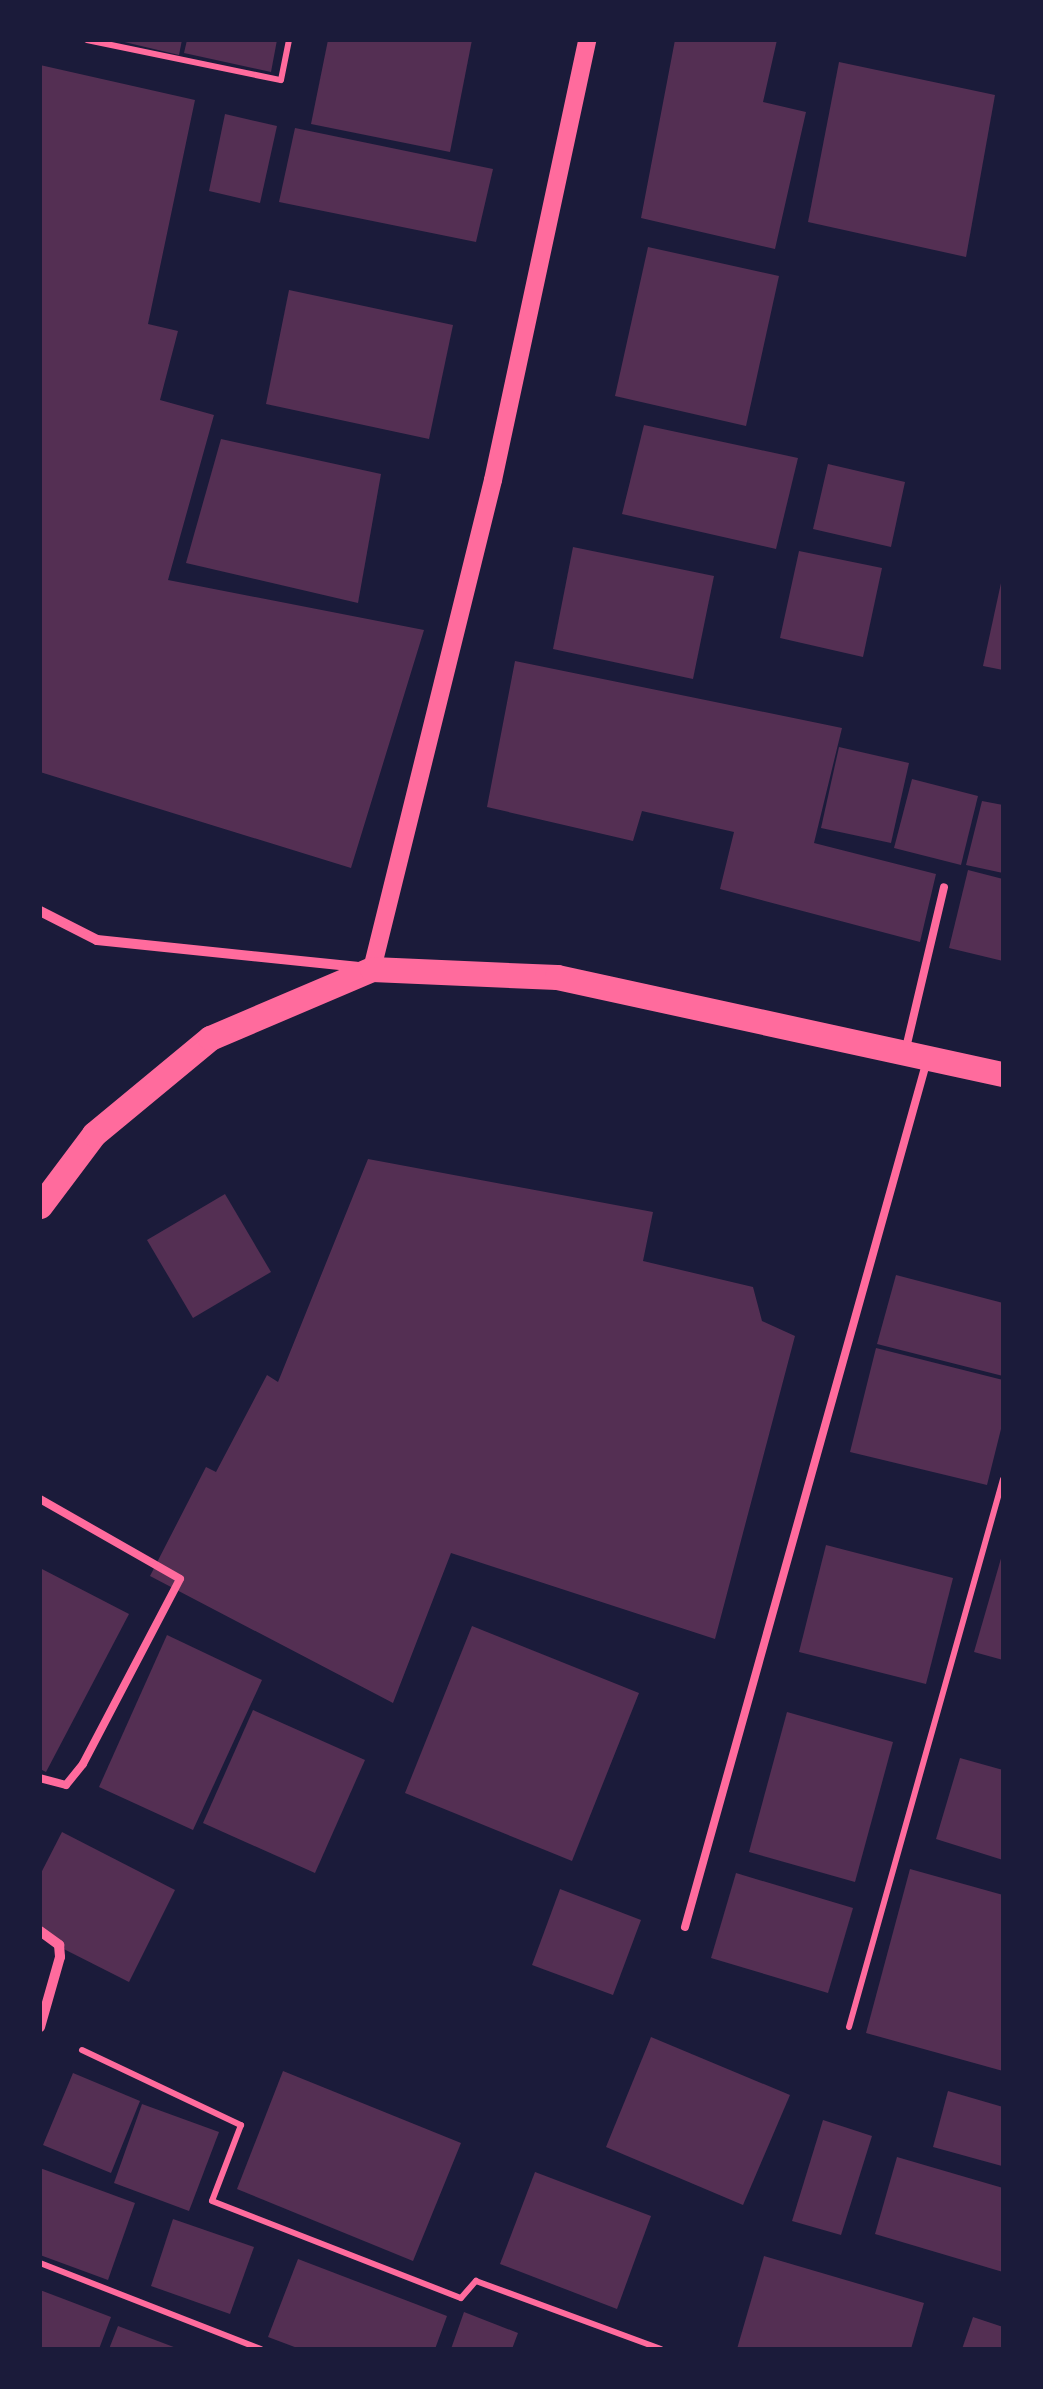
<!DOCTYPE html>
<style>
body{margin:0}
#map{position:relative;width:1043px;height:2389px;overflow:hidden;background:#1b1b3a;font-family:Georgia,serif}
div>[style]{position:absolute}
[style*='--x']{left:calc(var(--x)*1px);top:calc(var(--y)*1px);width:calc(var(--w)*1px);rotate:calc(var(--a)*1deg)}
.building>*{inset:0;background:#542f53}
.path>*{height:6px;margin:-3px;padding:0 3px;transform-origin:3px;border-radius:3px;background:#ff6b9d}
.service>*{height:8px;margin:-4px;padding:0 4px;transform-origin:4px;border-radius:4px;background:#ff6b9d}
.minor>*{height:10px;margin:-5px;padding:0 5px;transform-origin:5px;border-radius:5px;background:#ff6b9d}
.tertiary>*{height:18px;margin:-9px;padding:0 9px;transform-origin:9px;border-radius:9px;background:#ff6b9d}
.primary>*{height:25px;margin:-12.5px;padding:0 12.5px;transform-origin:12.5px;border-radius:12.5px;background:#ff6b9d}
span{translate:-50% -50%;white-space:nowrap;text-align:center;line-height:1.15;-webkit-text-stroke:10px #1b1b3a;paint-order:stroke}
.frame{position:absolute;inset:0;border:42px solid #1b1b3a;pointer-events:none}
</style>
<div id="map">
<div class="building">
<div style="clip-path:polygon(116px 40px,182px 40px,179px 55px)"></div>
<div style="clip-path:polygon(187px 40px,277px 40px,271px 72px,184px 53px)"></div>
<div style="clip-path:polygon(328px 40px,472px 40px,450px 152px,311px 124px)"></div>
<div style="clip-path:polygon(675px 40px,777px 40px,763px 102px,806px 112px,775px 249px,641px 218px)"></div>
<div style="clip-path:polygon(839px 62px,995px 95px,966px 257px,808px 222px)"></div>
<div style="clip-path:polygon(40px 65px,195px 100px,148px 324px,178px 331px,160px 400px,214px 415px,168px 580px,424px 630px,351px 868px,40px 772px)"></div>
<div style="clip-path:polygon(225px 114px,277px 126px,260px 203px,209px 191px)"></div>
<div style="clip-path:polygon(295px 128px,493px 169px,476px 242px,279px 202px)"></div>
<div style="clip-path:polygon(648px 247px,779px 276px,746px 426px,615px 396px)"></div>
<div style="clip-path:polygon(289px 290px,453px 325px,429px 439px,266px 404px)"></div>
<div style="clip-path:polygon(644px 425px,798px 458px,776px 549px,622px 514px)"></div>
<div style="clip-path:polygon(221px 439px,381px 474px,358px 603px,186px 563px)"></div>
<div style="clip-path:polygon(828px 464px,905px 482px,891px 547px,813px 529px)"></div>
<div style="clip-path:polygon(573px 547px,714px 576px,693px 679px,553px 649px)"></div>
<div style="clip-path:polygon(799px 551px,882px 568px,863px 657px,780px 638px)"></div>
<div style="clip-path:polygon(1001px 583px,1003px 583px,1003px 670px,983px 666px)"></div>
<div style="clip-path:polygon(515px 661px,842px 728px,814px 843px,936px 874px,920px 942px,720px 889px,734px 832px,642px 811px,633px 841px,487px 807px)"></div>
<div style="clip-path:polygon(839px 747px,909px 763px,891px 843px,821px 828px)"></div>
<div style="clip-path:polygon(912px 779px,978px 796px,961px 865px,894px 848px)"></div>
<div style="clip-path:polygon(982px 801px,1003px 805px,1003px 873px,966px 865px)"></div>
<div style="clip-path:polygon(968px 870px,1003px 879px,1003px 961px,949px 948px)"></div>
<div style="clip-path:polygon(368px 1159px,653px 1212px,643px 1261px,753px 1287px,762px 1321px,795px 1336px,715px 1639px,451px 1553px,393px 1703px,150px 1576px,206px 1467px,216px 1472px,267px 1375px,278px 1382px)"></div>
<div style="clip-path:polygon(225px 1194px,271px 1272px,193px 1318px,147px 1240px)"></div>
<div style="clip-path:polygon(896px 1275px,1003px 1303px,1003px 1376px,877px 1344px)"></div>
<div style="clip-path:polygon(876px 1348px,1003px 1380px,1003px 1421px,987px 1485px,850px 1452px)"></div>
<div style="clip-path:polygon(826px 1545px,953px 1578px,926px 1684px,799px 1652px)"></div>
<div style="clip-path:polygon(1002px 1555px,1003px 1555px,1003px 1660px,974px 1652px)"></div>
<div style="clip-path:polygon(40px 1568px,129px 1614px,46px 1772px,40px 1769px)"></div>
<div style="clip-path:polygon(472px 1626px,639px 1693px,572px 1861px,405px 1793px)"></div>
<div style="clip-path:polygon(167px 1635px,262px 1680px,193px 1830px,99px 1787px)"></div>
<div style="clip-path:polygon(253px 1710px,365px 1760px,315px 1873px,203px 1823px)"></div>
<div style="clip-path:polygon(787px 1712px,893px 1742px,855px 1882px,749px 1852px)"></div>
<div style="clip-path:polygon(960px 1758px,1003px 1770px,1003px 1860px,936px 1839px)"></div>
<div style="clip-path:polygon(62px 1832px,175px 1890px,129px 1982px,40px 1937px,40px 1875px)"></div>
<div style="clip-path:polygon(910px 1869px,1003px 1895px,1003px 2071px,866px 2033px)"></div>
<div style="clip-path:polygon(736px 1873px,853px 1908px,828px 1993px,711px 1958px)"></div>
<div style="clip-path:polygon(560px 1889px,641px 1920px,613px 1995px,532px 1965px)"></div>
<div style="clip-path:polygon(651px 2037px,790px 2095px,743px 2205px,606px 2147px)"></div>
<div style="clip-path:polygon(283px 2071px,461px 2143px,413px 2261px,237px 2189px)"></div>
<div style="clip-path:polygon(73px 2073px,140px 2101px,111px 2173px,43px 2145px)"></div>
<div style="clip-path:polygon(948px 2091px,1003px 2107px,1002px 2166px,933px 2147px)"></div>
<div style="clip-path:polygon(142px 2104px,219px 2132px,189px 2211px,114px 2183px)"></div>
<div style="clip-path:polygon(823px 2120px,872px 2136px,841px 2235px,792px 2221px)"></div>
<div style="clip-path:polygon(897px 2157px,1003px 2188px,1003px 2272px,875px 2234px)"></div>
<div style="clip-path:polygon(40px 2168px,135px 2203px,108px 2280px,40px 2255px)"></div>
<div style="clip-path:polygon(535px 2172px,651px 2216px,617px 2309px,500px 2264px)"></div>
<div style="clip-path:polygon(173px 2219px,254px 2247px,230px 2314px,151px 2286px)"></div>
<div style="clip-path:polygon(764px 2256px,924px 2303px,911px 2349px,737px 2349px)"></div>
<div style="clip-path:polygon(298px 2259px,447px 2316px,435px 2349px,300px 2349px,268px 2337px)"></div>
<div style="clip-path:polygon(40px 2290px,111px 2317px,99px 2349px,40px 2349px)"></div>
<div style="clip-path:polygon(464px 2312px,518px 2333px,512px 2349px,451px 2349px)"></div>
<div style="clip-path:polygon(973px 2317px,1003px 2327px,1003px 2349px,962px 2349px)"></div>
<div style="clip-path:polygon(118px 2326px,179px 2349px,109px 2349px)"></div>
</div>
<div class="path">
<div style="--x:87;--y:40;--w:198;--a:11.7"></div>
<div style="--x:281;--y:80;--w:41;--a:-78.7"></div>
<div style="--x:849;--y:2027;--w:569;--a:-74.3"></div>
<div style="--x:82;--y:2050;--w:176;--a:25.3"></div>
<div style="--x:241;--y:2125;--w:81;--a:110.9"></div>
<div style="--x:212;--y:2201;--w:267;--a:21.3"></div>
<div style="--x:461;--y:2298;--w:23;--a:-49"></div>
<div style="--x:476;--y:2281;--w:197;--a:20.2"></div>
<div style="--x:40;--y:2263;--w:237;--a:21.3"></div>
</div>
<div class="service">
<div style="--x:906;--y:1048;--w:165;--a:-76.7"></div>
<div style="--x:40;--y:1499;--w:161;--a:29.7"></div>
<div style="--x:180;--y:1579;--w:209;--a:117.7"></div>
<div style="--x:83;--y:1764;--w:27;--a:129"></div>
<div style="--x:66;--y:1785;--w:27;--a:-165"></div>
<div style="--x:685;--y:1927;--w:896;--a:-74.4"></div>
</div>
<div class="minor">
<div style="--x:40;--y:911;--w:64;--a:27"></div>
<div style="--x:97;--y:940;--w:261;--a:5.9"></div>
<div style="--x:40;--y:1931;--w:24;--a:36"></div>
<div style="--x:59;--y:1945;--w:12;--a:85"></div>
<div style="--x:60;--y:1957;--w:73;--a:105.9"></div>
</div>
<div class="tertiary">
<div style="--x:372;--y:969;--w:504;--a:-76.1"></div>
<div style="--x:493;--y:480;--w:450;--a:-77.9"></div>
</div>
<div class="primary">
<div style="--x:40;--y:1206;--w:90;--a:-53.1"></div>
<div style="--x:94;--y:1134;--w:151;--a:-39.6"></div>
<div style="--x:210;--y:1038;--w:176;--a:-23.1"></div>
<div style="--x:372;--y:969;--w:185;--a:2.5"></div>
<div style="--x:557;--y:977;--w:456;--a:12.3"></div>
</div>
<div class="frame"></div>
</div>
